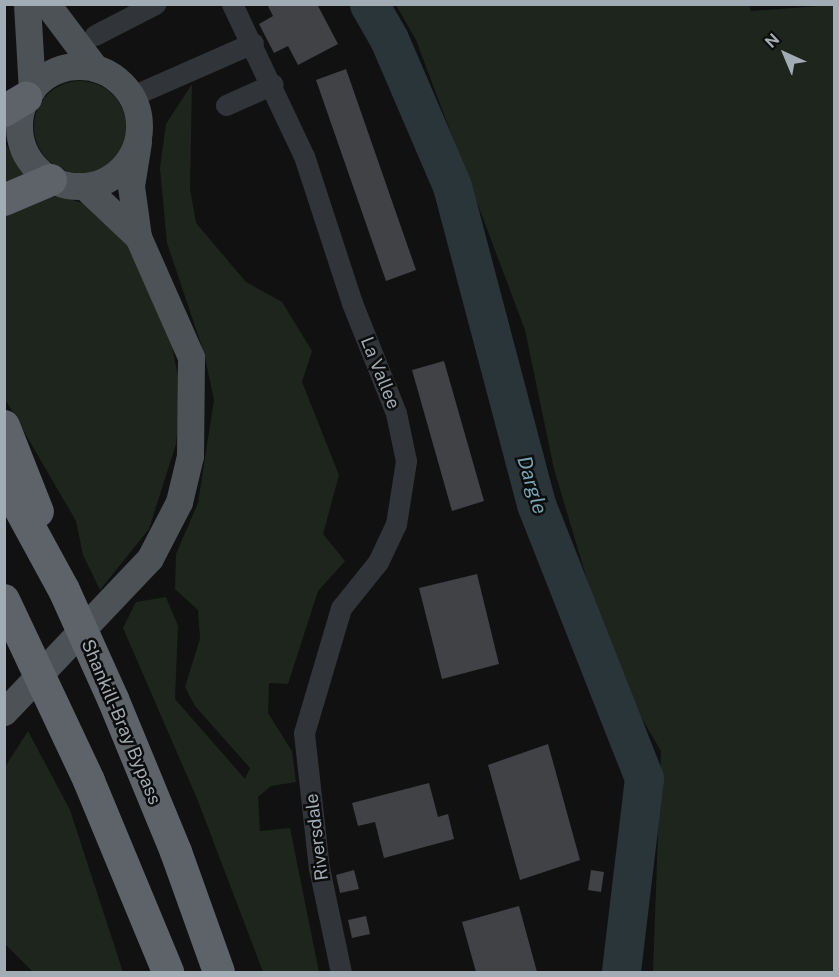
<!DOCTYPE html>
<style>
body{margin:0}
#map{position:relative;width:839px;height:977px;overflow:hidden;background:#111112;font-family:"Public Sans",sans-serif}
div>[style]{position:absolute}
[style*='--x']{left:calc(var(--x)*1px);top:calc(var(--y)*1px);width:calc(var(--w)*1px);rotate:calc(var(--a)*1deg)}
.green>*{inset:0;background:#1d251d}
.round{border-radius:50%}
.river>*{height:39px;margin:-19.5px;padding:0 19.5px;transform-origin:19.5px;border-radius:19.5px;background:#293539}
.building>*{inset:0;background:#404245}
.minor>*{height:21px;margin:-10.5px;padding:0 10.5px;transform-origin:10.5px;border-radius:10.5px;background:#313438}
.major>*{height:27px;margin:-13.5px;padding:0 13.5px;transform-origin:13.5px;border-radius:13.5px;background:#4d5257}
.major>.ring{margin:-13.5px;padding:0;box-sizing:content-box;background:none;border:27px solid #4d5257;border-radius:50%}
.highway>*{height:32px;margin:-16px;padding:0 16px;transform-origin:16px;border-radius:16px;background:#5d6369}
span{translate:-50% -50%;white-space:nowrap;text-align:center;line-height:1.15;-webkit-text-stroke:5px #0c0c0d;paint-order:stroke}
.street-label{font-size:18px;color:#a1acb4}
.water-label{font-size:20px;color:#75a5b2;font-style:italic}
.frame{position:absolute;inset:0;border:6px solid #a1acb4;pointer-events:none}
.north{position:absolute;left:755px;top:24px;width:60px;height:60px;-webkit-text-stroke:4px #0c0c0d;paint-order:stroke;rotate:316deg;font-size:16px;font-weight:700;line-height:24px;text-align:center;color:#a1acb4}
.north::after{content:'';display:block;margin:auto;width:21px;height:27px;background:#a1acb4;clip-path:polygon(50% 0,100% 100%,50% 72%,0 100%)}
</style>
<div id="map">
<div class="green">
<div style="clip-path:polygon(749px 5px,751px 11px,834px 5px,834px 972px,653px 972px,661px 751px,622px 685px,602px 630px,554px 469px,525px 330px,416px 40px,396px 5px)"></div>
<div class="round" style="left:34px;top:81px;width:92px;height:92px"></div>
<div style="clip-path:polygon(192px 84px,190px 189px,196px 223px,246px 282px,282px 302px,312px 351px,302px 382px,339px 475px,323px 534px,345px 561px,318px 591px,288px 684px,269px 683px,268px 713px,292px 751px,296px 782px,271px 786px,258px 797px,260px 831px,290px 828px,319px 972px,263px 972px,198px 801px,123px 628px,136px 602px,166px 597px,178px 626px,175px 699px,245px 779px,250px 768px,195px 706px,185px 687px,200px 639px,198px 610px,175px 589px,176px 554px,198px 503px,214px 400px,204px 353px,167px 243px,160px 168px,166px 124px)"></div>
<div style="clip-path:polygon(4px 141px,25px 176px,4px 184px)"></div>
<div style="clip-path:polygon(59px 196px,89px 205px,128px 240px,172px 347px,181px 391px,176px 444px,149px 529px,100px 590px,83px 555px,76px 521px,5px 399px,4px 210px,28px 200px)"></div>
<div style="clip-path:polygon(28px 731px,70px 810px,123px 972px,33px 972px,5px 944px,5px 767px)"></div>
</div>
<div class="river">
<div style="--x:369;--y:4;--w:40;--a:60.3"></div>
<div style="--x:389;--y:39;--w:160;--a:66.8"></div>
<div style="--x:452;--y:186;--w:329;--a:75.2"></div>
<div style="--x:536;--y:504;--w:295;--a:68.5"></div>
<div style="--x:644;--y:778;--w:195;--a:96.8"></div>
</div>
<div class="building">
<div style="clip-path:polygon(267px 4px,317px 4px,338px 44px,298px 65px,288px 46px,274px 53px,259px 24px,273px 16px)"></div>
<div style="clip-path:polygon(346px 69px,416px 270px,386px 281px,316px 80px)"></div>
<div style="clip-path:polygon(444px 361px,484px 501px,452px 511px,412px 370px)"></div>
<div style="clip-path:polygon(477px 574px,499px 664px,442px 679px,419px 588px)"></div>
<div style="clip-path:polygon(548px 744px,580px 860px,520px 880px,488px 765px)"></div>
<div style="clip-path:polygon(429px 783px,438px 817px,448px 814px,454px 839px,384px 858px,375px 822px,358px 826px,352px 803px)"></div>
<div style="clip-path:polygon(354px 870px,359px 889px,340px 893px,336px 875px)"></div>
<div style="clip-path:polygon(591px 870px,604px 872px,601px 892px,588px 890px)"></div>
<div style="clip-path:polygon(519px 906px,537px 972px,476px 972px,462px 922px)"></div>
<div style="clip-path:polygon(366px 916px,370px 934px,352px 938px,348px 920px)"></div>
</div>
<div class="minor">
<div style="--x:232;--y:4;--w:168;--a:64.7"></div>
<div style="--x:304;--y:156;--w:155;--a:71.9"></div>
<div style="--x:352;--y:303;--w:118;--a:68.2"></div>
<div style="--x:396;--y:413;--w:49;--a:78.2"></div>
<div style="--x:406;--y:461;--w:64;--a:99"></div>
<div style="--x:396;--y:524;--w:42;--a:115.3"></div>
<div style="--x:378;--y:562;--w:59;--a:128.8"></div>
<div style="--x:341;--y:608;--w:130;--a:106.5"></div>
<div style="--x:304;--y:733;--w:136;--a:83.7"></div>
<div style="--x:319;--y:868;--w:106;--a:78.1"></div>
<div style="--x:95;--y:35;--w:68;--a:-27.3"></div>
<div style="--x:132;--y:96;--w:132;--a:-23.7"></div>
<div style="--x:226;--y:105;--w:51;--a:-24.1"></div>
</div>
<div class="major">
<div style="--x:27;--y:4;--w:86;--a:86.7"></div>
<div style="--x:47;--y:4;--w:80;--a:53.1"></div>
<div class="ring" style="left:19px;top:66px;width:93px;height:93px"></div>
<div style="--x:85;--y:187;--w:73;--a:43.3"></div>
<div style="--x:4;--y:712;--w:212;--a:-46.5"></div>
<div style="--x:150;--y:558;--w:63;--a:-62.6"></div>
<div style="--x:179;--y:502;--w:47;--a:-76.6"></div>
<div style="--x:190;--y:456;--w:99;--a:-89.4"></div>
<div style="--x:191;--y:357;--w:131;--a:-113.8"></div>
<div style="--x:138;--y:237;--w:51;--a:-97.8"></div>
<div style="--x:131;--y:186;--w:45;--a:-81"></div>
</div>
<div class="highway">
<div style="--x:4;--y:111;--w:26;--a:-31"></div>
<div style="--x:4;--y:200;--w:51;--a:-23.1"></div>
<div style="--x:4;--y:426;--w:92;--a:68.4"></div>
<div style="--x:4;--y:480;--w:125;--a:61.4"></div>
<div style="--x:64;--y:590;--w:120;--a:65.8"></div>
<div style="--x:113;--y:699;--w:165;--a:67.6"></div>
<div style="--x:176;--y:852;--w:127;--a:70.3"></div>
<div style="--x:4;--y:600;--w:200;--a:64.8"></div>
<div style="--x:89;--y:781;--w:207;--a:67.5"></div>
</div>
<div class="street-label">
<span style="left:380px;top:373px;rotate:68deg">La Vallee</span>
<span style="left:121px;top:722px;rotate:67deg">Shankill-Bray Bypass</span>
<span style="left:317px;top:837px;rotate:-97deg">Riversdale</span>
</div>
<div class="water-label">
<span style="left:532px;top:485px;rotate:73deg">Dargle</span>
</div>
<div class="frame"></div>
<div class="north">N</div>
</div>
